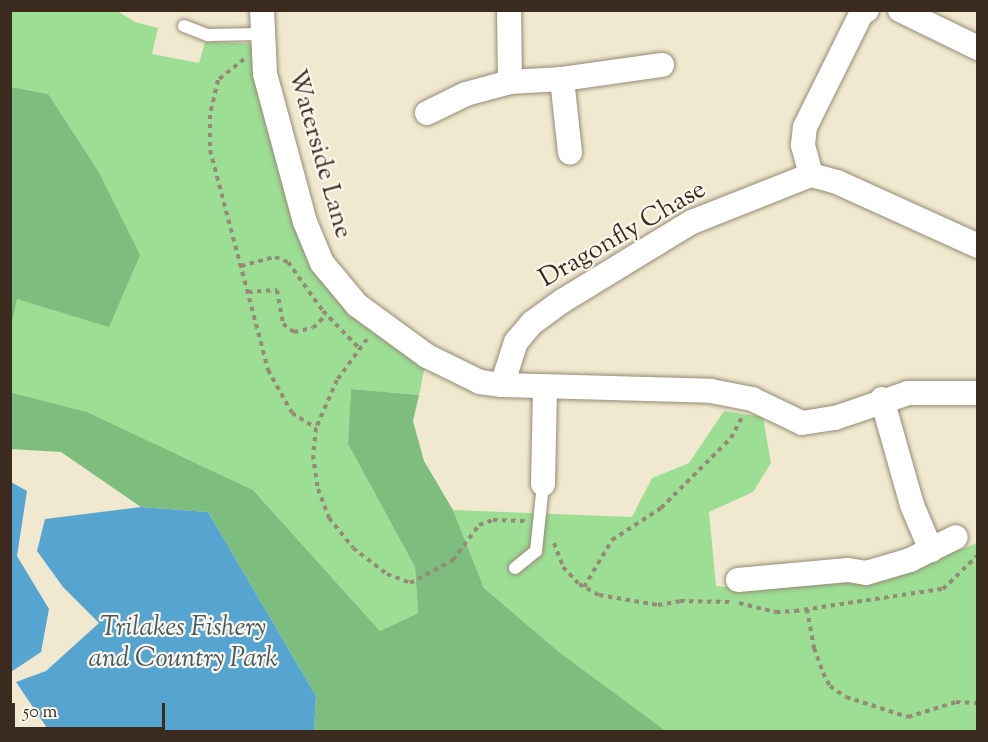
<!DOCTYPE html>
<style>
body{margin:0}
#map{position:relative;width:988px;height:742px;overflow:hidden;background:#f0e9cf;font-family:"Sorts Mill Goudy",serif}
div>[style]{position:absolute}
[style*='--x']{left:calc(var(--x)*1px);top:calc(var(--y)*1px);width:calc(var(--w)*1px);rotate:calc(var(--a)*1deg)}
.green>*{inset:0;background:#9cde94}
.forest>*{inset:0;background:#7dbd7e}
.water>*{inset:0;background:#56a5d0}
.path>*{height:4px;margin-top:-2px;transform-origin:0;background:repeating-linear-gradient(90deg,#968a76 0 4.5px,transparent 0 9px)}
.roads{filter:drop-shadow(0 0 2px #968a76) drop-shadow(0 0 2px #968a76)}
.service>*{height:12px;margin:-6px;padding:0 6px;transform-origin:6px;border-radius:6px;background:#fff}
.minor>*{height:24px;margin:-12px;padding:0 12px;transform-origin:12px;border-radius:12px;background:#fff}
span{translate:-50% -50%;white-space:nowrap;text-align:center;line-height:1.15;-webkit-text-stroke:4.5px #fbf7ec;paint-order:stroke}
.street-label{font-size:26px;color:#3b2a1e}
.water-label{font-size:27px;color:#465b65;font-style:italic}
.frame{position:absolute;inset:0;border:12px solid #3b2a1e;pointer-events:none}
.scale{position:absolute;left:12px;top:703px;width:153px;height:27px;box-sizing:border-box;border:3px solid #3b2a1e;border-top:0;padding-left:8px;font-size:18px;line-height:21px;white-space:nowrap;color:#3b2a1e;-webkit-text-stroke:4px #fbf7ec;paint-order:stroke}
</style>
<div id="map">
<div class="green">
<div style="clip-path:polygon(10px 11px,117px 11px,135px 22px,158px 28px,152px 54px,199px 63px,205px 42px,262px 44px,322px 263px,427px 356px,419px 395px,351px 389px,348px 444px,415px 567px,418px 613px,380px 631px,253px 490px,87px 412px,11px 392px,11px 326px,48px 94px,11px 87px)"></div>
<div style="clip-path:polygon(724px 411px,763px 417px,771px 463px,753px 492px,709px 512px,716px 586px,760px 590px,889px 577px,977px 543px,977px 731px,666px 731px,559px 652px,484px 588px,453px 510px,632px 517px,652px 478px,689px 463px)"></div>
</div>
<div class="forest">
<div style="clip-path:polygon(11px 87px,48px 94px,98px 171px,140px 255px,109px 327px,17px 299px,11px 326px)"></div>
<div style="clip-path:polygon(351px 389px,419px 395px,413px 421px,424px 461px,453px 510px,484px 588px,559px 652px,666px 731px,314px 731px,316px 696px,208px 512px,141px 507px,61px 452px,11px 449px,10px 392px,87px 412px,253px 490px,380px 631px,418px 613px,415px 567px,348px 444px)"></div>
</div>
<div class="water">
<div style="clip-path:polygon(11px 482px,27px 491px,17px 556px,49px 609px,41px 652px,11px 672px)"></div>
<div style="clip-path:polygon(141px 507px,208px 512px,316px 696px,314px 731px,49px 731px,16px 682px,46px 671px,99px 623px,63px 587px,37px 551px,45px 519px)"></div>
</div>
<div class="path">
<div style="--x:244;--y:59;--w:33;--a:141"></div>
<div style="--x:218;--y:80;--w:36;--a:103"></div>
<div style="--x:210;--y:115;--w:35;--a:90"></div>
<div style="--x:210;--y:150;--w:228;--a:75.2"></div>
<div style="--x:268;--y:370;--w:49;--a:60.8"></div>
<div style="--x:292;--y:413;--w:28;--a:32"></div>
<div style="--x:241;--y:266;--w:35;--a:-15"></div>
<div style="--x:275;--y:257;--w:14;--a:21"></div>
<div style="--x:288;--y:262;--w:60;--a:54.5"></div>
<div style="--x:323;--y:311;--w:52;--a:45.8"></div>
<div style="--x:248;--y:292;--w:29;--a:-4"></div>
<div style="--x:277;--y:290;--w:35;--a:80"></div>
<div style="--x:283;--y:324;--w:14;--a:36"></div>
<div style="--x:294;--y:332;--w:19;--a:-12"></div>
<div style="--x:313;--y:328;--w:18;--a:-45"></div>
<div style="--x:367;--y:339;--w:51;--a:126.2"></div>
<div style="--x:337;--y:380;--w:52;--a:113.6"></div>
<div style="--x:316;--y:428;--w:27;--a:96"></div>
<div style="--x:313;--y:455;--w:34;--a:82"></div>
<div style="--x:318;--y:489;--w:31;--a:69"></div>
<div style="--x:329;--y:518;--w:38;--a:51"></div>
<div style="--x:353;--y:548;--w:43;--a:37.4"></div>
<div style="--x:387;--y:574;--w:25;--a:21"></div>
<div style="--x:410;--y:583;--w:49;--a:-28.1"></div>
<div style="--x:453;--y:560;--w:44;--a:-53.4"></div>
<div style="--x:479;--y:525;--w:15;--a:-20"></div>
<div style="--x:493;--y:520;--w:32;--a:2"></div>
<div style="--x:554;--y:543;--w:26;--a:69"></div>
<div style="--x:563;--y:567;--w:23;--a:47"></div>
<div style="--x:579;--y:584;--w:23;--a:29"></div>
<div style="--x:599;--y:595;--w:60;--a:9.6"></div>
<div style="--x:658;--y:605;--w:22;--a:-10"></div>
<div style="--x:680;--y:601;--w:51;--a:1.1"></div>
<div style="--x:584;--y:587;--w:55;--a:-59.2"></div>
<div style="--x:612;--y:540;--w:59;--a:-33.1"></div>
<div style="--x:661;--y:508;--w:99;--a:-45"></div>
<div style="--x:731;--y:438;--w:24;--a:-62"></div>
<div style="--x:739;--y:603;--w:38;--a:14"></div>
<div style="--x:776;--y:612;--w:19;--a:-3"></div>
<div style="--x:795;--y:611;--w:150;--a:-8.5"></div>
<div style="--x:943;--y:589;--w:49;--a:-44.2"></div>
<div style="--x:807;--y:609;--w:40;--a:80"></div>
<div style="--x:814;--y:648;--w:27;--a:70"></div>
<div style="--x:823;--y:673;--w:15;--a:62"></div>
<div style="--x:830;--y:686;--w:19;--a:35"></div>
<div style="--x:846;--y:697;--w:65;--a:17.9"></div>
<div style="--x:908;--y:717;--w:50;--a:-17.4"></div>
<div style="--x:956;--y:702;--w:22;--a:3"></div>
</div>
<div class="roads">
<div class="service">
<div style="--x:184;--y:26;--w:26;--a:21"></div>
<div style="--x:208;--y:35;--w:54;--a:-1.1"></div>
<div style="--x:515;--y:568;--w:27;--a:-39"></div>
<div style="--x:536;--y:551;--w:67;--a:-84"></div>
</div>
<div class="minor">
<div style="--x:262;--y:10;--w:64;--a:87.3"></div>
<div style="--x:265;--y:74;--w:153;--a:74.9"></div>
<div style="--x:305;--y:222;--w:44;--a:67.5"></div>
<div style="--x:322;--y:263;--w:55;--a:50.2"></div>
<div style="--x:357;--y:305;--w:87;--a:36.1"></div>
<div style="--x:427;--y:356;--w:59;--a:26.1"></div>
<div style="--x:480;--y:382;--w:22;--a:8"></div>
<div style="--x:502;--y:385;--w:209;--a:1.6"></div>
<div style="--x:711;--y:391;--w:42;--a:11"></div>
<div style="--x:752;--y:399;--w:55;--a:25.6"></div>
<div style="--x:802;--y:423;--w:33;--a:-9"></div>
<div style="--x:835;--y:418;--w:77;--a:-18.9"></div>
<div style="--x:908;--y:393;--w:70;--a:0"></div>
<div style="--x:509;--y:10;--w:72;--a:89.2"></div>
<div style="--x:900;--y:10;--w:87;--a:26"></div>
<div style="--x:562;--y:79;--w:74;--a:83.8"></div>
<div style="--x:427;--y:113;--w:43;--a:-26"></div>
<div style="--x:466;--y:94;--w:46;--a:-15.3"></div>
<div style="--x:510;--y:82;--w:52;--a:-3.3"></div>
<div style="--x:562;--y:79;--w:101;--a:-8"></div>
<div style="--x:811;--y:175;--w:31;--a:-105"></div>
<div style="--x:803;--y:145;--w:18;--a:-84"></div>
<div style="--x:805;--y:127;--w:126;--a:-63.6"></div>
<div style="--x:861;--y:14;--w:7;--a:-34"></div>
<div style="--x:502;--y:385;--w:45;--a:-72"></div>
<div style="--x:516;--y:342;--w:25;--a:-50"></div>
<div style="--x:532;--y:323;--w:39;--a:-36"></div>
<div style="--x:564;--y:300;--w:150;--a:-31.4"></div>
<div style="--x:692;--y:222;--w:128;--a:-21.6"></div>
<div style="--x:811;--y:175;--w:27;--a:15"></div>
<div style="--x:837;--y:182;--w:155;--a:24.4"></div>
<div style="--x:882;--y:399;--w:110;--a:74.2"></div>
<div style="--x:912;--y:505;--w:49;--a:67.1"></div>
<div style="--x:543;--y:484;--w:97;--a:-88.8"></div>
<div style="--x:738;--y:580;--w:110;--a:-5.2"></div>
<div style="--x:848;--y:570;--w:18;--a:9"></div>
<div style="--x:866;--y:573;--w:46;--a:-16.5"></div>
<div style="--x:910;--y:560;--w:51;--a:-26.6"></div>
</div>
</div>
<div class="street-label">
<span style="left:319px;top:154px;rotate:74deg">Waterside Lane</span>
<span style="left:623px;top:235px;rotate:-30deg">Dragonfly Chase</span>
</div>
<div class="water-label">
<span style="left:183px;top:644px">Trilakes Fishery<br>and Country Park</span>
</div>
<div class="frame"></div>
<div class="scale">50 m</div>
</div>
